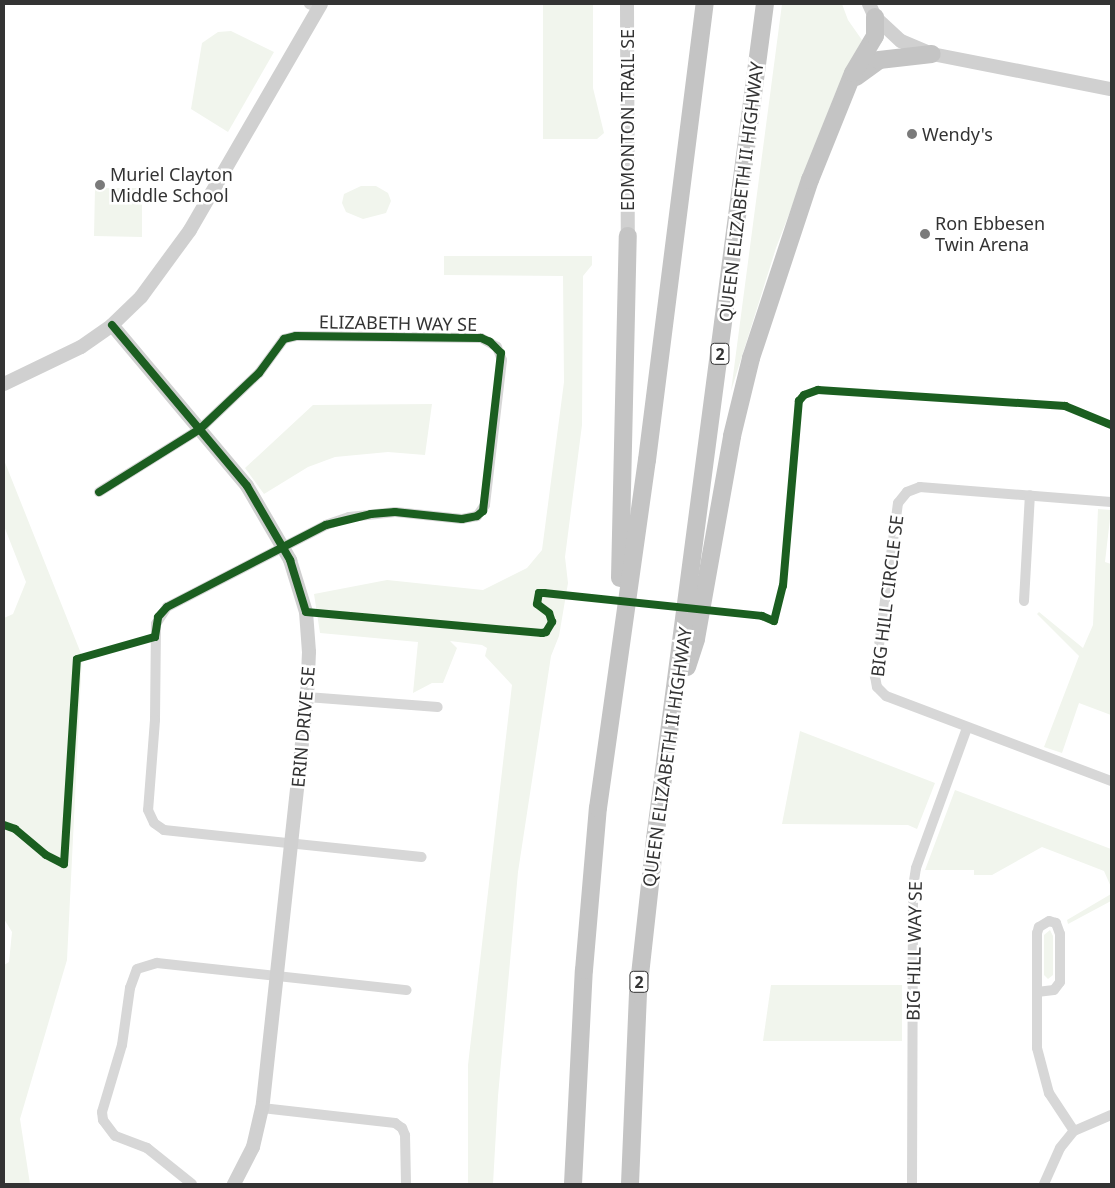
<!DOCTYPE html>
<style>
body{margin:0}
#map{position:relative;width:1115px;height:1188px;overflow:hidden;background:#fff;font-family:"Noto Sans",sans-serif}
div>[style]{position:absolute}
[style*='--x']{left:calc(var(--x)*1px);top:calc(var(--y)*1px);width:calc(var(--w)*1px);rotate:calc(var(--a)*1deg)}
.green>*{inset:0;background:#f1f5ed}
.street>*{height:10px;margin:-5px;padding:0 5px;transform-origin:5px;border-radius:5px;background:#d7d7d7}
.secondary>*{height:14px;margin:-7px;padding:0 7px;transform-origin:7px;border-radius:7px;background:#d0d0d0}
.highway>*{height:18px;margin:-9px;padding:0 9px;transform-origin:9px;border-radius:9px;background:#c4c4c4}
.cycleway>*{height:8px;margin:-4px;padding:0 4px;transform-origin:4px;border-radius:4px;background:#1b5e20}
.dots>*{width:14px;height:14px;translate:-50% -50%;box-sizing:border-box;border:2px solid #fff;border-radius:50%}
span{translate:-50% -50%;white-space:nowrap;text-align:center;line-height:1.15;-webkit-text-stroke:5px #fff;paint-order:stroke}
.shield-label span{padding:1px 4px;background:#fff;border:1px solid;border-radius:4px;-webkit-text-stroke-width:0}
.shield-label{font-size:16px;color:#333;font-weight:700}
.street-label{font-size:18px;color:#333}
.poi-label{font-size:18px;color:#333}
.left{translate:0 -50%;text-align:left}
.frame{position:absolute;inset:0;border:5px solid #333;pointer-events:none}
</style>
<div id="map">
<div class="green">
<div style="clip-path:polygon(543px 4px,593px 4px,593px 88px,604px 133px,597px 139px,543px 139px)"></div>
<div style="clip-path:polygon(782px 4px,842px 4px,848px 20px,862px 40px,835px 94px,776px 248px,731px 391px)"></div>
<div style="clip-path:polygon(231px 31px,274px 52px,228px 132px,191px 109px,202px 43px,218px 32px)"></div>
<div style="clip-path:polygon(361px 186px,376px 186px,388px 193px,391px 201px,386px 213px,363px 219px,346px 212px,342px 203px,344px 194px)"></div>
<div style="clip-path:polygon(95px 188px,142px 188px,142px 237px,94px 236px)"></div>
<div style="clip-path:polygon(444px 256px,592px 256px,592px 265px,583px 276px,582px 425px,565px 557px,568px 583px,559px 636px,551px 656px,518px 872px,498px 1096px,493px 1184px,468px 1184px,468px 1065px,512px 685px,485px 656px,487px 648px,482px 645px,450px 641px,457px 648px,443px 683px,432px 683px,413px 693px,418px 642px,320px 633px,314px 594px,387px 580px,483px 590px,527px 568px,542px 550px,564px 382px,563px 276px,444px 275px)"></div>
<div style="clip-path:polygon(432px 404px,425px 455px,388px 452px,335px 457px,308px 467px,264px 494px,245px 468px,313px 405px)"></div>
<div style="clip-path:polygon(4px 460px,82px 656px,67px 960px,20px 1119px,30px 1184px,4px 1184px,4px 965px,9px 962px,12px 932px,4px 919px,4px 618px,13px 614px,26px 582px,4px 526px)"></div>
<div style="clip-path:polygon(1098px 509px,1111px 510px,1105px 562px,1111px 564px,1111px 715px,1079px 703px,1062px 753px,1044px 747px,1079px 656px,1037px 614px,1039px 612px,1083px 648px,1093px 625px)"></div>
<div style="clip-path:polygon(800px 731px,935px 783px,917px 829px,908px 825px,782px 824px)"></div>
<div style="clip-path:polygon(955px 790px,1111px 849px,1111px 887px,1104px 871px,1042px 847px,992px 875px,974px 875px,974px 870px,925px 870px)"></div>
<div style="clip-path:polygon(1111px 894px,1111px 901px,1068px 924px,1067px 920px)"></div>
<div style="clip-path:polygon(1050px 930px,1053px 936px,1053px 975px,1048px 979px,1044px 975px,1044px 935px)"></div>
<div style="clip-path:polygon(771px 985px,902px 985px,902px 1041px,763px 1041px)"></div>
</div>
<div class="street">
<div style="--x:309;--y:4;--w:11;--a:22"></div>
<div style="--x:99;--y:492;--w:119;--a:-32"></div>
<div style="--x:200;--y:429;--w:81;--a:-43.5"></div>
<div style="--x:259;--y:373;--w:42;--a:-53.7"></div>
<div style="--x:284;--y:339;--w:12;--a:-14"></div>
<div style="--x:296;--y:336;--w:185;--a:0.6"></div>
<div style="--x:481;--y:338;--w:18;--a:29"></div>
<div style="--x:497;--y:347;--w:14;--a:69"></div>
<div style="--x:502;--y:360;--w:146;--a:96.7"></div>
<div style="--x:485;--y:505;--w:14;--a:126"></div>
<div style="--x:477;--y:516;--w:15;--a:169"></div>
<div style="--x:462;--y:519;--w:67;--a:-174"></div>
<div style="--x:395;--y:512;--w:46;--a:173.8"></div>
<div style="--x:349;--y:517;--w:24;--a:161"></div>
<div style="--x:326;--y:525;--w:179;--a:152.7"></div>
<div style="--x:167;--y:607;--w:20;--a:123"></div>
<div style="--x:156;--y:624;--w:96;--a:90.6"></div>
<div style="--x:155;--y:720;--w:90;--a:94.4"></div>
<div style="--x:148;--y:810;--w:14;--a:65"></div>
<div style="--x:154;--y:823;--w:12;--a:35"></div>
<div style="--x:164;--y:830;--w:259;--a:6"></div>
<div style="--x:1111;--y:502;--w:192;--a:-175.5"></div>
<div style="--x:920;--y:487;--w:14;--a:159"></div>
<div style="--x:907;--y:492;--w:14;--a:129"></div>
<div style="--x:898;--y:503;--w:175;--a:97.6"></div>
<div style="--x:875;--y:676;--w:11;--a:80"></div>
<div style="--x:877;--y:687;--w:13;--a:45"></div>
<div style="--x:886;--y:696;--w:241;--a:20.7"></div>
<div style="--x:1024;--y:601;--w:106;--a:-86.8"></div>
<div style="--x:307;--y:697;--w:131;--a:4.4"></div>
<div style="--x:1037;--y:992;--w:17;--a:-7"></div>
<div style="--x:1054;--y:990;--w:10;--a:-53"></div>
<div style="--x:1060;--y:982;--w:48;--a:-90"></div>
<div style="--x:1060;--y:934;--w:12;--a:-110"></div>
<div style="--x:1056;--y:923;--w:7;--a:-164"></div>
<div style="--x:1049;--y:921;--w:12;--a:149"></div>
<div style="--x:1039;--y:927;--w:6;--a:108"></div>
<div style="--x:1037;--y:933;--w:115;--a:90"></div>
<div style="--x:1037;--y:1048;--w:47;--a:75.1"></div>
<div style="--x:1049;--y:1093;--w:45;--a:56.7"></div>
<div style="--x:262;--y:1108;--w:134;--a:6.4"></div>
<div style="--x:395;--y:1123;--w:9;--a:36"></div>
<div style="--x:402;--y:1128;--w:8;--a:67"></div>
<div style="--x:405;--y:1135;--w:49;--a:88.8"></div>
<div style="--x:192;--y:1184;--w:58;--a:-141.3"></div>
<div style="--x:147;--y:1148;--w:34;--a:-159"></div>
<div style="--x:115;--y:1136;--w:20;--a:-127"></div>
<div style="--x:103;--y:1120;--w:8;--a:-97"></div>
<div style="--x:102;--y:1112;--w:70;--a:-73.4"></div>
<div style="--x:122;--y:1045;--w:58;--a:-82"></div>
<div style="--x:130;--y:988;--w:20;--a:-70"></div>
<div style="--x:137;--y:969;--w:21;--a:-17"></div>
<div style="--x:157;--y:963;--w:251;--a:6.2"></div>
<div style="--x:912;--y:1184;--w:297;--a:-89.8"></div>
<div style="--x:913;--y:887;--w:19;--a:-81"></div>
<div style="--x:916;--y:868;--w:149;--a:-70"></div>
<div style="--x:1044;--y:1184;--w:39;--a:-66"></div>
<div style="--x:1060;--y:1148;--w:22;--a:-51"></div>
<div style="--x:1074;--y:1131;--w:40;--a:-23.4"></div>
</div>
<div class="secondary">
<div style="--x:627;--y:4;--w:232;--a:89.8"></div>
<div style="--x:869;--y:4;--w:14;--a:65"></div>
<div style="--x:875;--y:17;--w:35;--a:43"></div>
<div style="--x:901;--y:41;--w:34;--a:23"></div>
<div style="--x:932;--y:54;--w:182;--a:11.1"></div>
<div style="--x:112;--y:325;--w:210;--a:50"></div>
<div style="--x:247;--y:486;--w:86;--a:59.8"></div>
<div style="--x:290;--y:560;--w:54;--a:72.9"></div>
<div style="--x:306;--y:612;--w:40;--a:85.7"></div>
<div style="--x:309;--y:652;--w:45;--a:92.5"></div>
<div style="--x:307;--y:697;--w:413;--a:96.2"></div>
<div style="--x:262;--y:1108;--w:40;--a:103"></div>
<div style="--x:253;--y:1147;--w:42;--a:117.2"></div>
<div style="--x:4;--y:384;--w:85;--a:-25.7"></div>
<div style="--x:81;--y:347;--w:38;--a:-35"></div>
<div style="--x:112;--y:325;--w:40;--a:-44"></div>
<div style="--x:141;--y:297;--w:83;--a:-53.8"></div>
<div style="--x:190;--y:230;--w:261;--a:-59.9"></div>
</div>
<div class="highway">
<div style="--x:856;--y:77;--w:29;--a:-36"></div>
<div style="--x:879;--y:60;--w:53;--a:-6.5"></div>
<div style="--x:620;--y:578;--w:342;--a:-88.7"></div>
<div style="--x:687;--y:667;--w:29;--a:-72"></div>
<div style="--x:696;--y:639;--w:206;--a:-79.9"></div>
<div style="--x:732;--y:436;--w:80;--a:-76.3"></div>
<div style="--x:751;--y:358;--w:188;--a:-71.7"></div>
<div style="--x:810;--y:180;--w:115;--a:-68.1"></div>
<div style="--x:853;--y:73;--w:43;--a:-59.3"></div>
<div style="--x:875;--y:36;--w:19;--a:-90"></div>
<div style="--x:573;--y:1184;--w:214;--a:-87.1"></div>
<div style="--x:584;--y:970;--w:163;--a:-85.1"></div>
<div style="--x:598;--y:808;--w:351;--a:-82"></div>
<div style="--x:647;--y:460;--w:460;--a:-82.8"></div>
<div style="--x:630;--y:1184;--w:191;--a:-87.6"></div>
<div style="--x:638;--y:993;--w:155;--a:-83.7"></div>
<div style="--x:655;--y:839;--w:842;--a:-82.5"></div>
</div>
<div class="cycleway">
<div style="--x:112;--y:325;--w:210;--a:50"></div>
<div style="--x:247;--y:486;--w:86;--a:59.8"></div>
<div style="--x:290;--y:560;--w:54;--a:72.9"></div>
<div style="--x:306;--y:612;--w:237;--a:5.1"></div>
<div style="--x:542;--y:633;--w:4;--a:-14"></div>
<div style="--x:546;--y:632;--w:12;--a:-59"></div>
<div style="--x:552;--y:622;--w:9;--a:-108"></div>
<div style="--x:549;--y:613;--w:15;--a:-143"></div>
<div style="--x:537;--y:604;--w:11;--a:-80"></div>
<div style="--x:539;--y:593;--w:5;--a:0"></div>
<div style="--x:544;--y:593;--w:219;--a:6"></div>
<div style="--x:762;--y:616;--w:13;--a:23"></div>
<div style="--x:774;--y:621;--w:36;--a:-76"></div>
<div style="--x:783;--y:586;--w:186;--a:-85.1"></div>
<div style="--x:799;--y:401;--w:8;--a:-50"></div>
<div style="--x:804;--y:395;--w:15;--a:-20"></div>
<div style="--x:818;--y:390;--w:248;--a:3.7"></div>
<div style="--x:1065;--y:406;--w:50;--a:22.4"></div>
<div style="--x:4;--y:825;--w:12;--a:20"></div>
<div style="--x:15;--y:829;--w:40;--a:40"></div>
<div style="--x:46;--y:855;--w:20;--a:27"></div>
<div style="--x:64;--y:864;--w:205;--a:-86.4"></div>
<div style="--x:77;--y:659;--w:81;--a:-15.8"></div>
<div style="--x:155;--y:637;--w:20;--a:-81"></div>
<div style="--x:158;--y:617;--w:13;--a:-48"></div>
<div style="--x:167;--y:607;--w:179;--a:-27.3"></div>
<div style="--x:326;--y:525;--w:46;--a:-13.7"></div>
<div style="--x:371;--y:514;--w:24;--a:-5"></div>
<div style="--x:395;--y:512;--w:67;--a:6"></div>
<div style="--x:462;--y:519;--w:15;--a:-11"></div>
<div style="--x:477;--y:516;--w:8;--a:-40"></div>
<div style="--x:483;--y:511;--w:159;--a:-83.5"></div>
<div style="--x:501;--y:353;--w:16;--a:-135"></div>
<div style="--x:490;--y:342;--w:10;--a:-156"></div>
<div style="--x:481;--y:338;--w:185;--a:-179.4"></div>
<div style="--x:296;--y:336;--w:12;--a:166"></div>
<div style="--x:284;--y:339;--w:42;--a:126.3"></div>
<div style="--x:259;--y:373;--w:81;--a:136.5"></div>
<div style="--x:200;--y:429;--w:119;--a:148"></div>
</div>
<div class="dots">
<div style="left:912px;top:134px;background:#7a7a7a"></div>
<div style="left:100px;top:185px;background:#7a7a7a"></div>
<div style="left:925px;top:234px;background:#7a7a7a"></div>
</div>
<div class="shield-label">
<span style="left:720px;top:354px">2</span>
<span style="left:639px;top:982px">2</span>
</div>
<div class="street-label">
<span style="left:627px;top:120px;rotate:-90deg">EDMONTON TRAIL SE</span>
<span style="left:741px;top:192px;rotate:-83deg">QUEEN ELIZABETH II HIGHWAY</span>
<span style="left:398px;top:323px;rotate:1deg">ELIZABETH WAY SE</span>
<span style="left:887px;top:596px;rotate:-83deg">BIG HILL CIRCLE SE</span>
<span style="left:303px;top:727px;rotate:-85deg">ERIN DRIVE SE</span>
<span style="left:667px;top:757px;rotate:-82deg">QUEEN ELIZABETH II HIGHWAY</span>
<span style="left:914px;top:951px;rotate:-89deg">BIG HILL WAY SE</span>
</div>
<div class="poi-label">
<span class="left" style="left:922px;top:134px">Wendy's</span>
<span class="left" style="left:110px;top:185px">Muriel Clayton<br>Middle School</span>
<span class="left" style="left:935px;top:234px">Ron Ebbesen<br>Twin Arena</span>
</div>
<div class="frame"></div>
</div>
